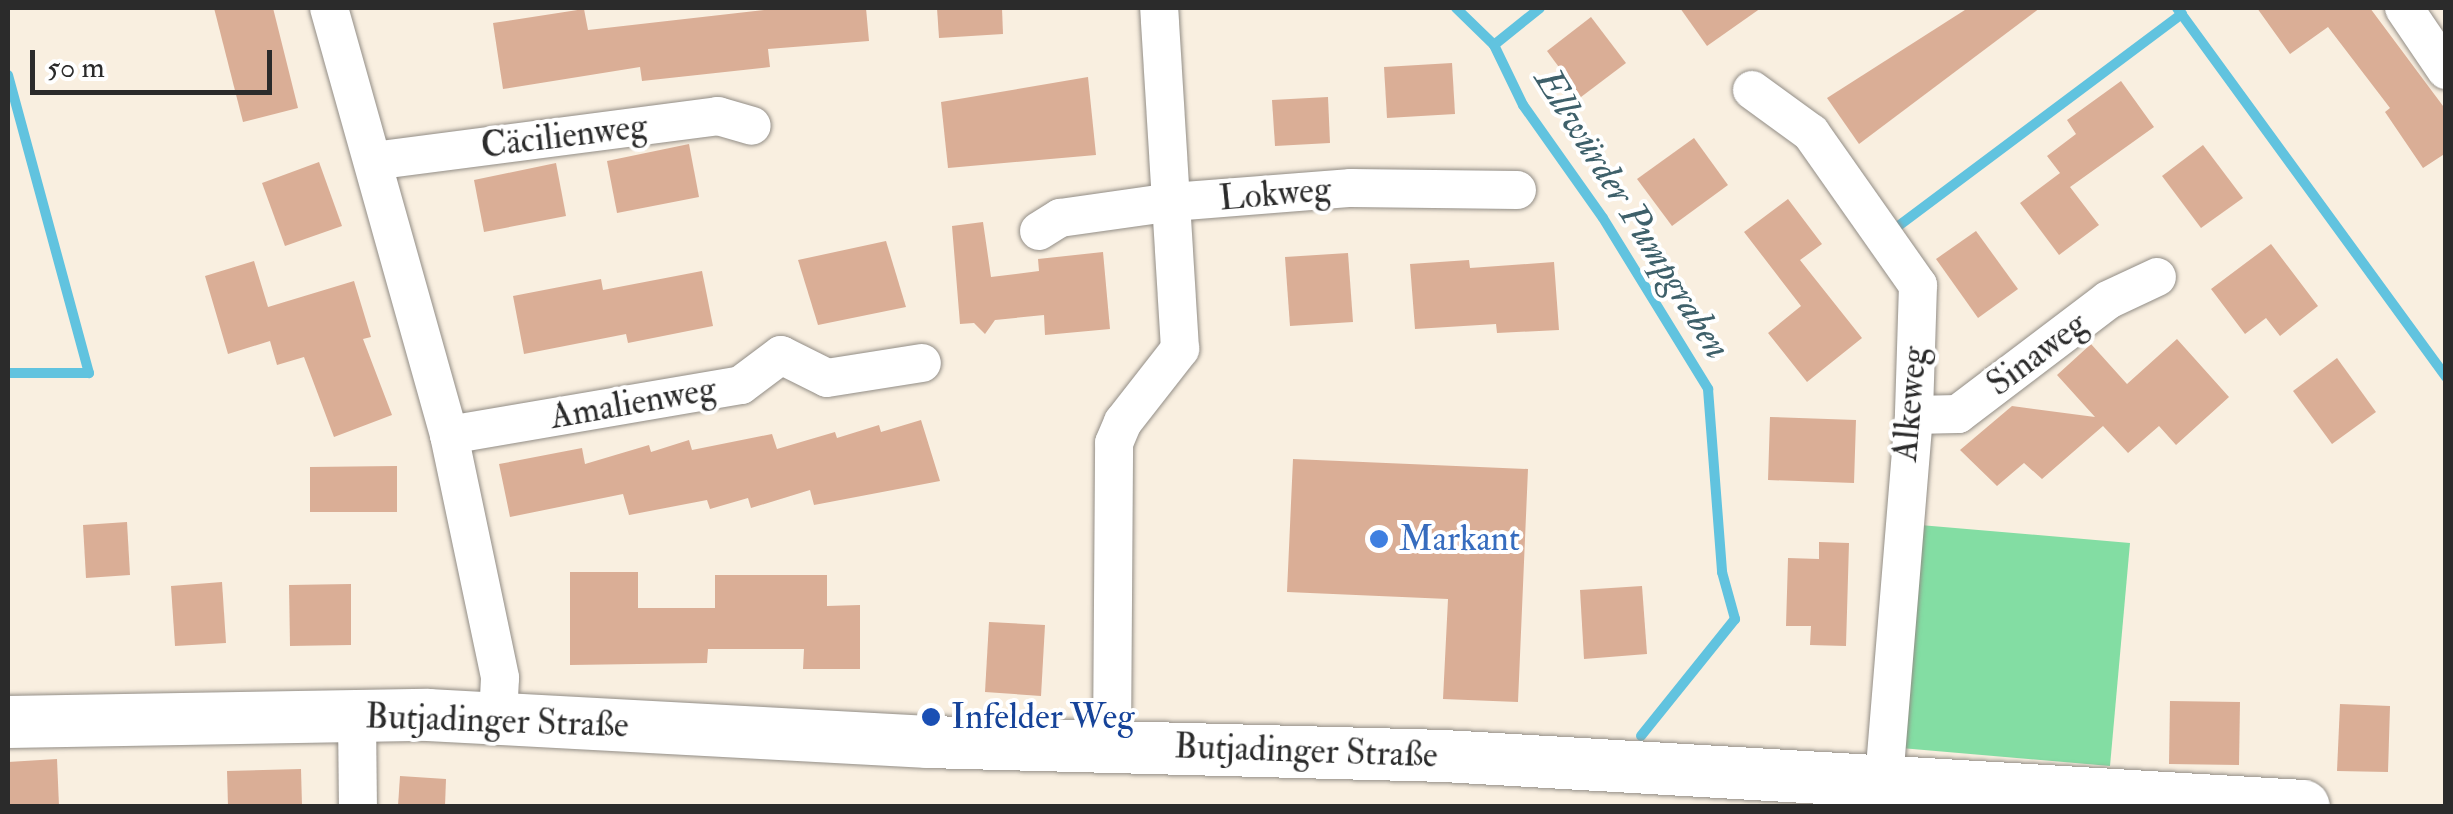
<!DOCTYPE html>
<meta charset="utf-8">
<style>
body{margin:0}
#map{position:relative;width:2453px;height:814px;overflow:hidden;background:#f9efe0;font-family:"IM FELL Double Pica",serif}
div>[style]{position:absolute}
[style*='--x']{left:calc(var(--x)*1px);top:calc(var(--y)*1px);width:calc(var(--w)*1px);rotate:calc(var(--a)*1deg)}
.green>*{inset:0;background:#83dda3}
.stream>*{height:10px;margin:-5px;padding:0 5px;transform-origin:5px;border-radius:5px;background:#61c3df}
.building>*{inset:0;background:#daae96}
.roads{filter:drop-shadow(0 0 2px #928d86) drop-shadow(0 0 2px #928d86)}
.street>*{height:38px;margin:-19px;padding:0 19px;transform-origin:19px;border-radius:19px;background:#fff}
.secondary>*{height:52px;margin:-26px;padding:0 26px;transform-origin:26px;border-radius:26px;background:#fff}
.dots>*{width:28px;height:28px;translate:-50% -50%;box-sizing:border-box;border:5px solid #fff;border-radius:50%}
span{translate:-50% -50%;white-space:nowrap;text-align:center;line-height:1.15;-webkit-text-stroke:8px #fff;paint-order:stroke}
.street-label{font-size:35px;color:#2b2b2b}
.shop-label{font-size:35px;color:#366cbe}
.left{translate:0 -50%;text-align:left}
.transit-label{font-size:35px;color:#164399}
.water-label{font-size:38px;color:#3e606a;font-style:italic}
.frame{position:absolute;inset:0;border:10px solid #2b2b2b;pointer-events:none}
.scale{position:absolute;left:30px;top:50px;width:242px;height:45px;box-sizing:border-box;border:5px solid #2b2b2b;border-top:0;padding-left:12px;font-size:30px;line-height:35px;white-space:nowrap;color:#2b2b2b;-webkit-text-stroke:8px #fff;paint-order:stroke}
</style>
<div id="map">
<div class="green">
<div style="clip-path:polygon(1920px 525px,2130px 543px,2110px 766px,1901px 748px)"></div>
</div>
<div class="stream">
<div style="--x:1456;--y:8;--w:53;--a:44.2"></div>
<div style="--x:1494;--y:45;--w:67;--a:64.2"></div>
<div style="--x:1523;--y:105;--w:138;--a:54.7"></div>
<div style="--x:1603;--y:218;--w:201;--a:58.4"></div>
<div style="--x:1708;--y:389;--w:184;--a:85.6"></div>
<div style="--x:1722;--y:572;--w:49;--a:74.5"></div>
<div style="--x:1735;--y:619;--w:150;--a:128.8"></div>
<div style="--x:2177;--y:8;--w:457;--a:53.9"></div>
<div style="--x:1494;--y:45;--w:59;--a:-38.8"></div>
<div style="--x:8;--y:75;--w:309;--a:74.8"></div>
<div style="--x:89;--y:373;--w:81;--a:180"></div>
<div style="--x:1897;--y:227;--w:356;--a:-36.8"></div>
</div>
<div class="building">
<div style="clip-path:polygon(214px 8px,273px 8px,298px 108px,243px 122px)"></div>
<div style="clip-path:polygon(781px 8px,866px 8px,869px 41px,768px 49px,770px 67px,642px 81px,640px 67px,503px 89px,493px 23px,584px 9px,588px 30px)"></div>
<div style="clip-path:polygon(937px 8px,1002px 8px,1003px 34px,939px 38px)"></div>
<div style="clip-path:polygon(1680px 8px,1761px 8px,1707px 46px)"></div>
<div style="clip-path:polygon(1968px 8px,2040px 8px,1859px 144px,1827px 98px)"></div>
<div style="clip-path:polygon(2257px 8px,2370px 8px,2446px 110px,2446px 153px,2423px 168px,2385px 112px,2390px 108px,2328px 27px,2290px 54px)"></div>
<div style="clip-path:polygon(1591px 17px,1626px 63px,1581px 97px,1547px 51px)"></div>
<div style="clip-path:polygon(1452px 63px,1455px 114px,1387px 118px,1384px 67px)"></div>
<div style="clip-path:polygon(1088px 77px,1096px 155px,948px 168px,941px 102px)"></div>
<div style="clip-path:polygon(2121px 81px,2154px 127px,2070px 187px,2099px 225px,2059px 255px,2020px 203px,2060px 173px,2047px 156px,2076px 134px,2067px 120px)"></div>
<div style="clip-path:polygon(1328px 97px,1330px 143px,1275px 146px,1272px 100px)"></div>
<div style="clip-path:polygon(1694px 138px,1728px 185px,1672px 226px,1637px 179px)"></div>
<div style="clip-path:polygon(689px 144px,699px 197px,617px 213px,607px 161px)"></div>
<div style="clip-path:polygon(2203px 145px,2243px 198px,2201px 228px,2162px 176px)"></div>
<div style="clip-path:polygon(319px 162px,342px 226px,285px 246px,262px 183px)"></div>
<div style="clip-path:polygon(556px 163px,566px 216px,484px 232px,474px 180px)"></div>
<div style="clip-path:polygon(1788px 199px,1822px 244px,1800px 260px,1862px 338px,1807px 382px,1768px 333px,1801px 306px,1744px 232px)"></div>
<div style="clip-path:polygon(983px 222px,991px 277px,1039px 271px,1038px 259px,1103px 252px,1110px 329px,1045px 335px,1044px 315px,995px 320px,985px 334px,974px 323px,960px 324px,952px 226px)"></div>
<div style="clip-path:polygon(1976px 231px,2018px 289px,1978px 318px,1936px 259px)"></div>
<div style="clip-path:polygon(886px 241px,906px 307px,818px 325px,798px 260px)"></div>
<div style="clip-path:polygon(2271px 244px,2318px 306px,2280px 336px,2266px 318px,2245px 334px,2211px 289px)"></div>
<div style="clip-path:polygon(1348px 253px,1353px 322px,1290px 326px,1285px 257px)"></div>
<div style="clip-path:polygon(1469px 260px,1470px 268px,1554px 262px,1559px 330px,1497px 333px,1496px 324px,1415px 329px,1410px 264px)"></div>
<div style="clip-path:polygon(254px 261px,268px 307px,354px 281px,371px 337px,363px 339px,392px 415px,334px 437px,304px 357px,277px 365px,270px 341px,228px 354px,205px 276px)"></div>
<div style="clip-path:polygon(702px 271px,713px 326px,628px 343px,626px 334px,524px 354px,513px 296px,601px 279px,603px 290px)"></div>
<div style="clip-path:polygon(2177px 339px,2229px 397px,2176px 445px,2159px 426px,2128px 453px,2103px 426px,2042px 479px,2024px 463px,1997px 486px,1960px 450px,2012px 406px,2095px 417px,2057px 375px,2091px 344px,2127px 384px)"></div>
<div style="clip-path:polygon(2337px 358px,2376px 412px,2332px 444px,2293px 391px)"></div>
<div style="clip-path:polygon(1770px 417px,1856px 420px,1854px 483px,1768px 480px)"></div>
<div style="clip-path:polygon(921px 420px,940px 481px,814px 505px,810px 490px,751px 508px,748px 498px,710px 509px,707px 500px,629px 515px,623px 494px,510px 517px,499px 464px,582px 448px,585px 464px,649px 445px,651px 452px,689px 440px,692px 450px,772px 434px,777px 449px,835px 432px,837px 438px,879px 425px,881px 432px)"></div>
<div style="clip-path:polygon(1293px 459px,1528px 469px,1518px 702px,1443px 699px,1448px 599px,1287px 592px)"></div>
<div style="clip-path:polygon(397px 466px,397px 512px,310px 512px,310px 467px)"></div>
<div style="clip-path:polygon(127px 522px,130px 575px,86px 578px,83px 525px)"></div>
<div style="clip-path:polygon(1819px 542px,1849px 543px,1846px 646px,1810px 645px,1811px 626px,1786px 626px,1788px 558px,1819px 559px)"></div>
<div style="clip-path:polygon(570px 572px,638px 572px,638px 608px,715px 608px,715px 575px,827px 575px,827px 606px,860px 605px,860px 669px,803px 669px,804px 649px,708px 649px,707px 663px,570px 665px)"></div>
<div style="clip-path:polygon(222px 582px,226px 643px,175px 646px,171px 586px)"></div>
<div style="clip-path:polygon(351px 584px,351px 645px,290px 646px,289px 585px)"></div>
<div style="clip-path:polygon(1642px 586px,1647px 654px,1584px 659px,1580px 590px)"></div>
<div style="clip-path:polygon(989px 622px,1045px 625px,1041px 696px,985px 692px)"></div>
<div style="clip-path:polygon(2170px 701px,2240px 702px,2239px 765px,2169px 764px)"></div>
<div style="clip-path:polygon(2340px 704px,2390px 706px,2388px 772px,2337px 771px)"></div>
<div style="clip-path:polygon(57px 759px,59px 806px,8px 806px,8px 762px)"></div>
<div style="clip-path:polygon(301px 769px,302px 806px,228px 806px,227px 771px)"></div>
<div style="clip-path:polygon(400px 776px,446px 779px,445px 806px,398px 806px)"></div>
</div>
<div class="roads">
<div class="street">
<div style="--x:329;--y:8;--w:444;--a:74.3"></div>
<div style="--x:449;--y:435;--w:248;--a:78.1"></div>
<div style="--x:500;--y:678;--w:40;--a:92.9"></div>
<div style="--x:2404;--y:8;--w:75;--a:55.9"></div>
<div style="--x:1752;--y:90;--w:73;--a:36.1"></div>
<div style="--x:1811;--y:133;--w:186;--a:54.9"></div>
<div style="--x:1918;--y:285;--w:130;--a:91.8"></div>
<div style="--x:1914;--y:415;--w:367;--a:94.7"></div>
<div style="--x:373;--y:161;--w:348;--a:-7.4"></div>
<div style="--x:718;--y:116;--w:35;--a:16"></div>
<div style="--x:1039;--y:231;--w:25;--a:-32"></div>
<div style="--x:1060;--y:218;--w:113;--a:-8.1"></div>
<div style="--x:1172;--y:202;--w:180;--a:-4.5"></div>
<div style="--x:1351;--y:188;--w:166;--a:0.7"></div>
<div style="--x:1914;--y:415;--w:44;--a:-1.3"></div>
<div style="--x:1958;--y:414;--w:188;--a:-37.2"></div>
<div style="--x:2108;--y:300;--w:54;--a:-25.1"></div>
<div style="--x:449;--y:435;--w:296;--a:-9.7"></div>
<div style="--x:741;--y:385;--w:50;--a:-36.9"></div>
<div style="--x:781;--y:355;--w:51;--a:26.6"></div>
<div style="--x:827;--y:378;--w:96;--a:-9"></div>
<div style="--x:357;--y:716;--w:90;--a:89.4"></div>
<div style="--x:1112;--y:744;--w:301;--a:-89.6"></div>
<div style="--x:1114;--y:443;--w:23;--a:-67"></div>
<div style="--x:1123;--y:422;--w:93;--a:-52"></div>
<div style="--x:1180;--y:349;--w:342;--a:-93.5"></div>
</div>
<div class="secondary">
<div style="--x:8;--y:722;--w:420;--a:-1"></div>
<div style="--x:428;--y:715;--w:501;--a:3.09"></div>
<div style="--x:928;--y:742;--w:516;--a:1.55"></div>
<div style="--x:1444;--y:756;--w:861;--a:3.33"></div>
</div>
</div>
<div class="dots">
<div style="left:1379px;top:539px;background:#3f7fe0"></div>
<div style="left:931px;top:717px;background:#1a4fb4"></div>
</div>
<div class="street-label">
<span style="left:564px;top:136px;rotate:-7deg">Cäcilienweg</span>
<span style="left:1275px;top:194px;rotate:-5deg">Lokweg</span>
<span style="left:2037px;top:354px;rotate:-37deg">Sinaweg</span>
<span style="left:633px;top:403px;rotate:-10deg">Amalienweg</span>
<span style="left:1910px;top:404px;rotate:-85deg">Alkeweg</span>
<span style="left:497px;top:721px;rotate:2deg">Butjadinger Straße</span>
<span style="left:1306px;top:751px;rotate:2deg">Butjadinger Straße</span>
</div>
<div class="shop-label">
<span class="left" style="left:1399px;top:539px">Markant</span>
</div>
<div class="transit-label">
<span class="left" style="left:951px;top:717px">Infelder Weg</span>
</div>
<div class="water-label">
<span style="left:1632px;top:214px;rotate:58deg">Ellwürder Pumpgraben</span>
</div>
<div class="frame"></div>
<div class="scale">50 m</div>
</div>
